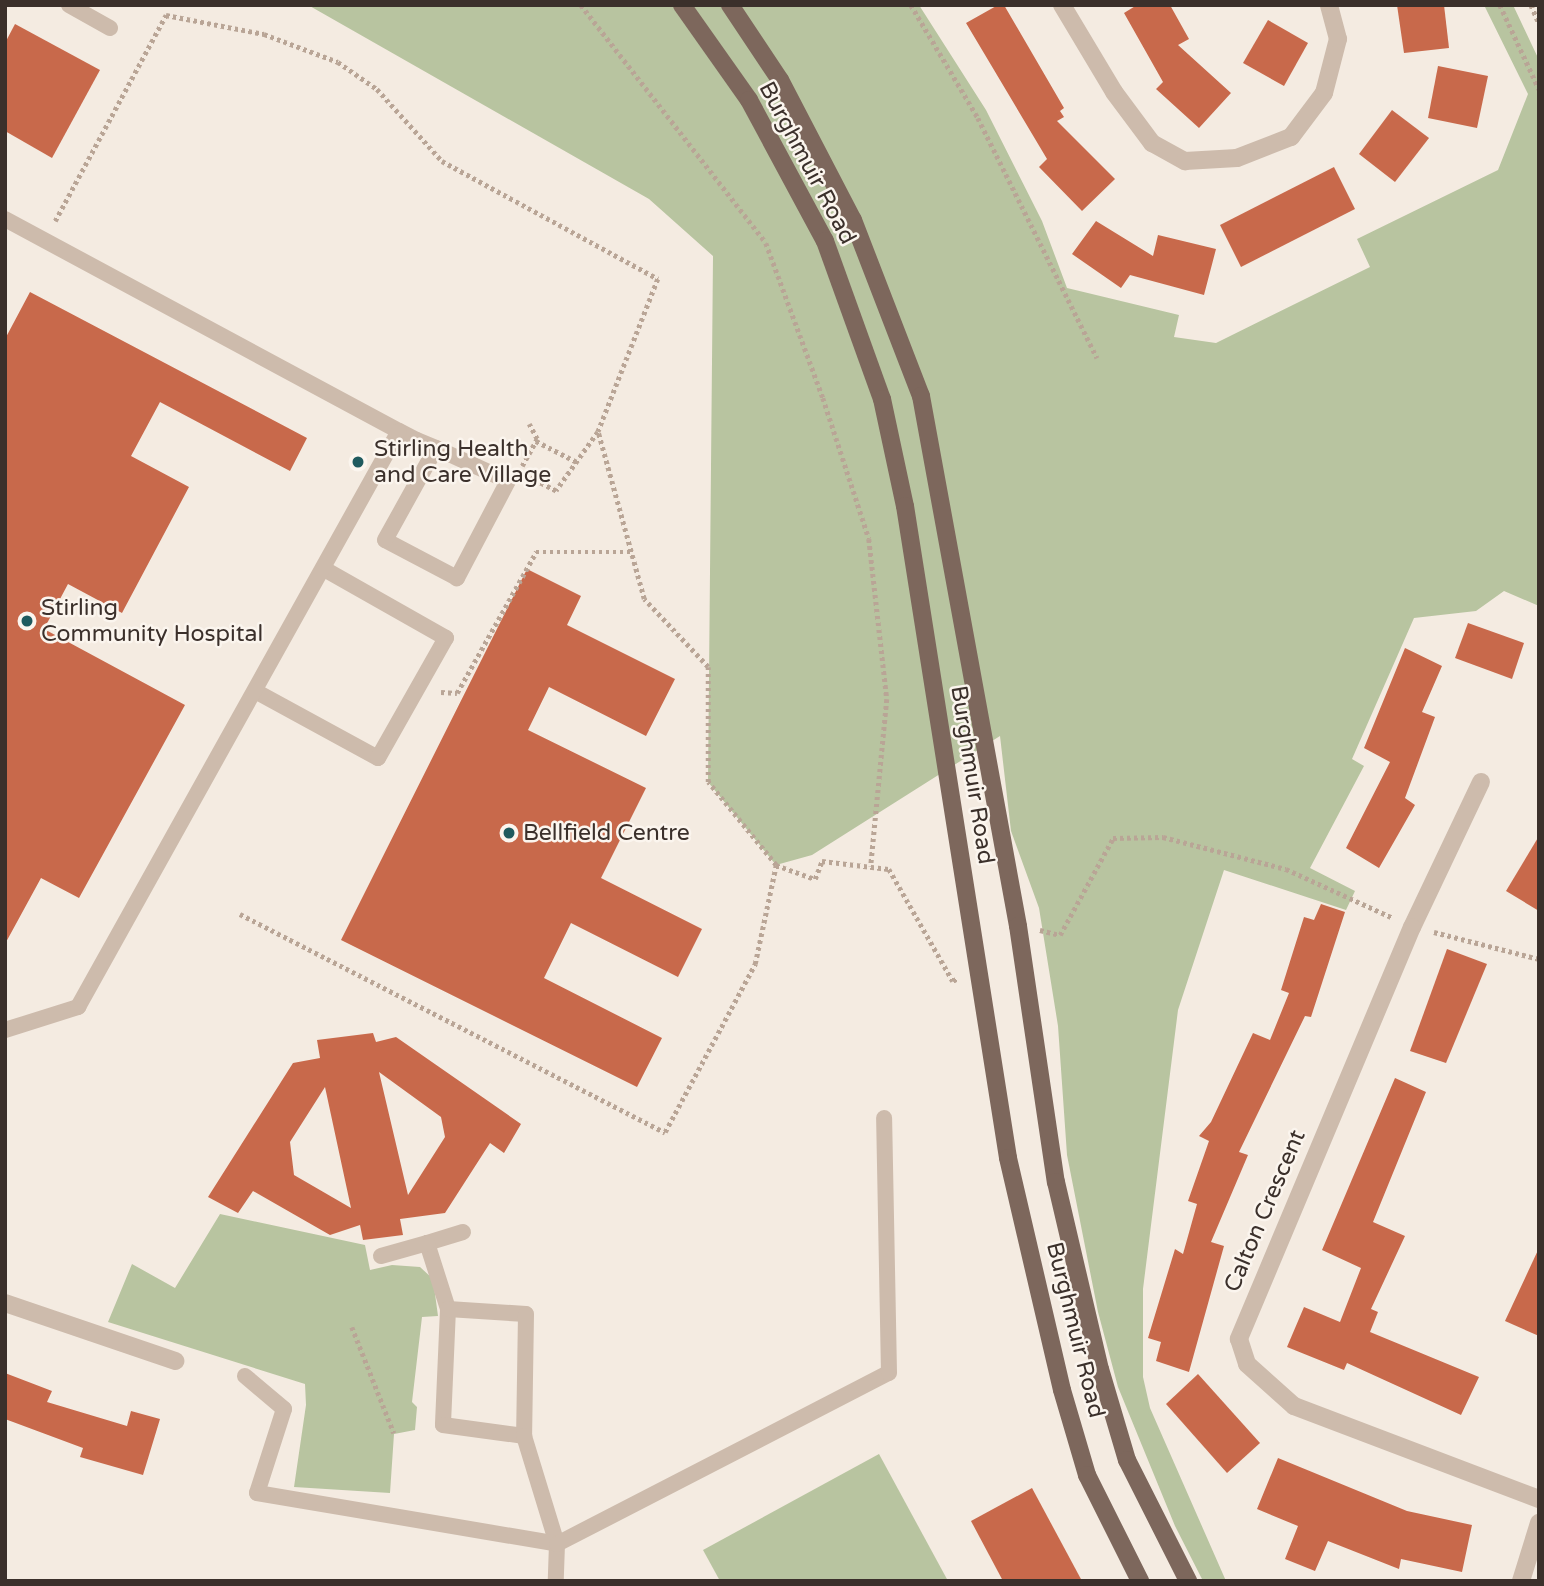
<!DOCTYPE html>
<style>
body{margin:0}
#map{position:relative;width:1544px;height:1586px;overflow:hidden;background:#f4ebe1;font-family:"Varela Round",sans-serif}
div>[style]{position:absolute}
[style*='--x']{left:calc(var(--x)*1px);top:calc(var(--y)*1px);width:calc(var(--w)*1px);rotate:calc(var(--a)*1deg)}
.green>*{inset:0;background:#b8c4a0}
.building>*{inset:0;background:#c8694b}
.path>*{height:4.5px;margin-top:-2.25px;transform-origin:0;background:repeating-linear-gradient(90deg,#b9a596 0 3.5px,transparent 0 7px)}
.lane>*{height:16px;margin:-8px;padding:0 8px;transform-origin:8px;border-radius:8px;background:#cdbbac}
.street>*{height:18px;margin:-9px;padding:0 9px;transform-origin:9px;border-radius:9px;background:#cdbbac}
.primary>*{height:18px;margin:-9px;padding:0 9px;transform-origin:9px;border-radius:9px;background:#7d675c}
.dots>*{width:19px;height:19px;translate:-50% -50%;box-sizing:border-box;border:4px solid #fbf5ee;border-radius:50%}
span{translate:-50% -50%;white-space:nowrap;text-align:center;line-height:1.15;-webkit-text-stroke:5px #fbf5ee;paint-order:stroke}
.street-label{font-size:23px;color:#3b302b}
.poi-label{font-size:23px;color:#3b302b}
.left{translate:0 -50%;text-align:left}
.frame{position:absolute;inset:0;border:7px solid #3b302b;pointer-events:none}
</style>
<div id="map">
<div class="green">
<div style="clip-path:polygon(308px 5px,919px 5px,986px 110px,1042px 221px,1067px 288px,1179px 315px,1174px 337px,1216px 343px,1370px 267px,1357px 239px,1498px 170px,1528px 94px,1484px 5px,1513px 5px,1539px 60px,1539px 606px,1504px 591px,1476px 611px,1414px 618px,1352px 759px,1364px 766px,1310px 868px,1355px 891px,1346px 910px,1224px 870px,1178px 1010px,1143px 1289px,1143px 1377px,1150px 1408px,1226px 1581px,1203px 1581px,1175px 1526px,1118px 1387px,1098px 1312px,1067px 1155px,1058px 1026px,1039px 908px,1011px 831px,1000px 736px,812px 855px,776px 865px,708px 782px,713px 256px,649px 199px)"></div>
<div style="clip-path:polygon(220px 1214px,365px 1245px,370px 1270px,392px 1265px,420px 1267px,433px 1279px,438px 1316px,422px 1317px,412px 1402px,417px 1407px,415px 1430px,394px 1434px,390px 1493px,294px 1487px,306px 1405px,305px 1384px,108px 1322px,132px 1264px,175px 1288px)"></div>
<div style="clip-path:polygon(879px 1454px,948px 1581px,720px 1581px,703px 1550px)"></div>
</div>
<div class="building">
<div style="clip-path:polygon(998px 5px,1004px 5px,1064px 108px,1060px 111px,1064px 117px,1057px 121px,1115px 179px,1082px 211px,1039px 167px,1047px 159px,966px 23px)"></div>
<div style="clip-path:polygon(1137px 5px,1170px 5px,1189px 39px,1178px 45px,1231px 93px,1199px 128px,1156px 89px,1163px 82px,1124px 13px)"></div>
<div style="clip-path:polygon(1397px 5px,1444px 5px,1449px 48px,1404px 53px)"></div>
<div style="clip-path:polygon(1268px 20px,1308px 43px,1284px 86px,1243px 63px)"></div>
<div style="clip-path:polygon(15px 24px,100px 70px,52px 158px,5px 131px,5px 43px)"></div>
<div style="clip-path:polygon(1438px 66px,1488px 76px,1477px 128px,1428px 118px)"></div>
<div style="clip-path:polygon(1392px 110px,1429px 138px,1395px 182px,1359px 154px)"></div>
<div style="clip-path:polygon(1334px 167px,1355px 209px,1241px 267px,1220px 225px)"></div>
<div style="clip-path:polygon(1096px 221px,1153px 256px,1158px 235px,1216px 249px,1204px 295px,1130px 275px,1121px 288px,1072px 254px)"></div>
<div style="clip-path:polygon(30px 292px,307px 438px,290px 471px,160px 402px,131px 456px,189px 487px,122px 613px,68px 584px,44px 629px,185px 705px,79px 898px,41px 878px,5px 944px,5px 339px)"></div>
<div style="clip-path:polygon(527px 569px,581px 596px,567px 625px,675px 679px,646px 736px,549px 687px,528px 730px,646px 788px,601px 878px,702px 929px,678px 977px,571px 923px,544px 978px,662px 1038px,637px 1087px,341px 940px)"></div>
<div style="clip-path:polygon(1468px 623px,1524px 643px,1512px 679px,1455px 658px)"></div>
<div style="clip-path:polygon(1405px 648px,1442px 666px,1422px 712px,1435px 717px,1405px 798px,1415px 805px,1379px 868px,1346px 848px,1390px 762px,1364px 748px)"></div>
<div style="clip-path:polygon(1539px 836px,1539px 911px,1506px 891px)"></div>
<div style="clip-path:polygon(1321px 904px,1345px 912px,1311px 1017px,1305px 1016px,1239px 1152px,1248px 1155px,1211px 1242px,1224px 1246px,1189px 1372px,1156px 1361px,1161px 1342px,1148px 1338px,1175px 1249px,1183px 1254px,1197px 1204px,1188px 1201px,1209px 1141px,1199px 1136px,1211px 1122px,1253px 1033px,1270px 1040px,1289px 993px,1281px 990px,1304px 917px,1314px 920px)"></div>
<div style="clip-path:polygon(1447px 949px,1487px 964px,1446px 1063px,1410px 1051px)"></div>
<div style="clip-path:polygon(evenodd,373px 1033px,376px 1042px,396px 1037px,521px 1124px,504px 1153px,490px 1143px,445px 1213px,400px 1219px,403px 1235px,363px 1240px,360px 1225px,330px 1235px,253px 1191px,238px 1213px,208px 1197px,293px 1063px,320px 1058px,317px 1040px,373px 1033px,379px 1072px,441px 1117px,445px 1137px,408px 1195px,379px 1072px,373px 1033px,325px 1087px,351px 1208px,294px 1175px,290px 1142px,325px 1087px)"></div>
<div style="clip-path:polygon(1395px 1078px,1426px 1092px,1373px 1222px,1405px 1236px,1371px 1309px,1378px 1312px,1370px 1332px,1479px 1377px,1461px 1415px,1347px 1363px,1344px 1370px,1287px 1347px,1304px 1307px,1340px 1322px,1361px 1268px,1322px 1250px)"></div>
<div style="clip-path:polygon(1539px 1248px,1539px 1336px,1505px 1321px)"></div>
<div style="clip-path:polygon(5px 1373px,52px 1391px,47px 1402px,127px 1426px,131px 1411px,160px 1419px,143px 1475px,80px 1457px,83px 1448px,5px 1419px)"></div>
<div style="clip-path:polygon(1198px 1374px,1260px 1443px,1227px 1473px,1166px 1404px)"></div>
<div style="clip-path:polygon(1278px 1458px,1407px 1511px,1472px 1525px,1462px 1572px,1401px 1559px,1399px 1569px,1328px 1541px,1315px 1571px,1285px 1559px,1298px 1526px,1257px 1509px)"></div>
<div style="clip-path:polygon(1032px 1488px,1082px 1581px,1003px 1581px,971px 1521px)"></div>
</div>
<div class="path">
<div style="--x:581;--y:5;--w:301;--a:52.1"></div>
<div style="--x:766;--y:243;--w:165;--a:69.8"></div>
<div style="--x:823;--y:398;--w:148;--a:71.9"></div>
<div style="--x:869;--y:539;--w:161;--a:83.6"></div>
<div style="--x:887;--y:699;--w:168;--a:95.5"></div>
<div style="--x:911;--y:5;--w:131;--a:59.3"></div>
<div style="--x:978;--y:118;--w:268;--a:63.6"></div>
<div style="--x:1500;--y:5;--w:93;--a:65.1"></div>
<div style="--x:1531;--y:5;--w:20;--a:66"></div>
<div style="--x:55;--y:221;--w:234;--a:-61.7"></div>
<div style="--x:166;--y:15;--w:100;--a:11"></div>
<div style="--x:264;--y:34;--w:79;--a:20.7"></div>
<div style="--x:338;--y:62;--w:47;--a:34.7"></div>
<div style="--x:377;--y:89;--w:97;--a:47.9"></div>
<div style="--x:442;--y:161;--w:246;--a:28.6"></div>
<div style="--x:658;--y:279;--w:164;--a:111.4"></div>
<div style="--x:598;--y:432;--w:72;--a:125.4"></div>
<div style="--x:556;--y:491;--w:29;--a:-153"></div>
<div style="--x:536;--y:441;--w:46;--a:27.1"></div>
<div style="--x:522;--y:466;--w:31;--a:-61"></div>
<div style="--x:537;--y:439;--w:17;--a:-118"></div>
<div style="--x:441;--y:692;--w:16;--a:4"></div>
<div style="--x:457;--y:693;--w:162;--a:-60.7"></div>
<div style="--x:536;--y:552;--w:94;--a:0"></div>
<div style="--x:776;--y:865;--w:41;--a:19.7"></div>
<div style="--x:815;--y:879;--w:19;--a:-69"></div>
<div style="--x:822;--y:861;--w:67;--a:6.8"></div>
<div style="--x:889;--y:869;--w:129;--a:60.3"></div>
<div style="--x:953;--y:981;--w:4;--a:-34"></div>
<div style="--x:240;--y:914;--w:478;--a:27.2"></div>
<div style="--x:665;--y:1132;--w:191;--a:-61.8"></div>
<div style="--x:755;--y:964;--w:101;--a:-78"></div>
<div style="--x:776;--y:865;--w:107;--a:-129.3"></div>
<div style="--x:708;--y:782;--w:115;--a:-90"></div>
<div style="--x:708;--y:667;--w:93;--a:-133.3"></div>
<div style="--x:644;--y:599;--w:173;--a:-105.4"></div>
<div style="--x:1040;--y:930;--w:21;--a:14"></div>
<div style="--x:1060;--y:935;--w:111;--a:-61.3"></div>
<div style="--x:1113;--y:838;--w:50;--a:-1.1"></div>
<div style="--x:1163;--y:837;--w:127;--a:14.6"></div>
<div style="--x:1286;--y:869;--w:118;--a:24.6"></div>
<div style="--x:1434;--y:932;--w:108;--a:14.4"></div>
<div style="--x:352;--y:1327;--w:114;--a:68.4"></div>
</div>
<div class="lane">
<div style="--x:69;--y:5;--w:47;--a:29.3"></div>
<div style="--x:5;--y:219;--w:447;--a:28.3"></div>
<div style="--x:399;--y:431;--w:20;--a:27"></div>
<div style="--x:417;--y:440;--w:21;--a:23"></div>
<div style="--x:436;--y:448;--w:79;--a:24.6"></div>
<div style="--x:508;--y:481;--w:110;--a:117.7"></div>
<div style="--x:457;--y:578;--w:81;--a:-152.2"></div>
<div style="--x:385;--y:540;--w:105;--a:-61"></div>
<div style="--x:255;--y:691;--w:140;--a:28.6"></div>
<div style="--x:378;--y:758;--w:138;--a:-60.5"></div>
<div style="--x:446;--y:638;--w:140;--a:-150.5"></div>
<div style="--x:5;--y:1030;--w:77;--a:-17.5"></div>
<div style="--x:78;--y:1007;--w:659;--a:-60.87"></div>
<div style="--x:463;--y:1232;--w:38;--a:163"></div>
<div style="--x:427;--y:1243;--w:69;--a:72.3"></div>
<div style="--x:448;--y:1309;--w:116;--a:92.5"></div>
<div style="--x:443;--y:1425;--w:82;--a:7.7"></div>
<div style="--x:381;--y:1256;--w:48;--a:-15.8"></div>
<div style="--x:448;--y:1309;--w:78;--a:3.7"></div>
<div style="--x:526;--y:1314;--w:122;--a:90.9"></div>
<div style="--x:524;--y:1436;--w:113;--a:73"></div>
<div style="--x:557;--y:1544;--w:37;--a:92"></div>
<div style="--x:245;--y:1376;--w:51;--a:40.2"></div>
<div style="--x:284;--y:1409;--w:88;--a:107.8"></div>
<div style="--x:257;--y:1493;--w:304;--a:9.6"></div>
<div style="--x:557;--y:1544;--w:373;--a:-27.3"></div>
<div style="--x:889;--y:1373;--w:255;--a:-91.1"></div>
</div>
<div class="street">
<div style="--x:1062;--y:5;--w:101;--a:59.1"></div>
<div style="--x:1114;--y:92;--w:64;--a:53.3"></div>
<div style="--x:1152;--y:143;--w:38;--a:29"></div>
<div style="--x:1185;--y:161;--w:52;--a:-3.3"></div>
<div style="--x:1237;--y:158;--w:58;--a:-21.3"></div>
<div style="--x:1291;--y:137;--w:55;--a:-53.1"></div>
<div style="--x:1324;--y:93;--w:56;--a:-75.5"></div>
<div style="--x:1338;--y:39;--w:35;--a:-105"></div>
<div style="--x:1481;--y:782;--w:161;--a:115.4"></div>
<div style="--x:1412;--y:927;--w:447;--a:112.8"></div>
<div style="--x:1239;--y:1339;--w:26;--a:72"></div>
<div style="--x:1247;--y:1364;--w:63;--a:41.8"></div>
<div style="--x:1294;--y:1406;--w:262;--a:20.8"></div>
<div style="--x:5;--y:1303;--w:180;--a:18.8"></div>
<div style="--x:1521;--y:1581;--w:61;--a:-72.8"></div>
</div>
<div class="primary">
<div style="--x:682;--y:5;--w:116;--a:54.8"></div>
<div style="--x:749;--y:100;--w:160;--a:61.7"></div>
<div style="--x:825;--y:241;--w:168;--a:70.2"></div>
<div style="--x:882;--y:399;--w:109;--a:77.9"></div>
<div style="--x:905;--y:506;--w:660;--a:81.02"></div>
<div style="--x:1008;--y:1158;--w:238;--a:76.9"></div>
<div style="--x:1062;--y:1390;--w:89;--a:73.6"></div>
<div style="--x:1087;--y:1475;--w:119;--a:63.4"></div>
<div style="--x:730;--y:5;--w:90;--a:56.3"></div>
<div style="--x:780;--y:80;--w:158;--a:62.5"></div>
<div style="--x:853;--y:220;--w:189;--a:68.9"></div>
<div style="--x:921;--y:396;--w:539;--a:79.63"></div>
<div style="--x:1018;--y:926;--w:259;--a:81.6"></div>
<div style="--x:1056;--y:1182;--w:192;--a:76.8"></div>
<div style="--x:1100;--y:1369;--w:95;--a:73.5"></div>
<div style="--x:1127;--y:1460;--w:136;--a:63.2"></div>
</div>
<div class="dots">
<div style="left:358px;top:462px;background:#1f5a5e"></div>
<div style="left:27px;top:621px;background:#1f5a5e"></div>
<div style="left:509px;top:833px;background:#1f5a5e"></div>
</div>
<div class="street-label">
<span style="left:807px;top:163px;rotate:62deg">Burghmuir Road</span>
<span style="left:972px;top:775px;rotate:81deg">Burghmuir Road</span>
<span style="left:1265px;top:1211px;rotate:-67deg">Calton Crescent</span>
<span style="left:1075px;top:1330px;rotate:76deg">Burghmuir Road</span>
</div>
<div class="poi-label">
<span class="left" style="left:374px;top:462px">Stirling Health<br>and Care Village</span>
<span class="left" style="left:41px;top:621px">Stirling<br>Community Hospital</span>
<span class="left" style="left:523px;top:833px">Bellfield Centre</span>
</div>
<div class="frame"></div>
</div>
